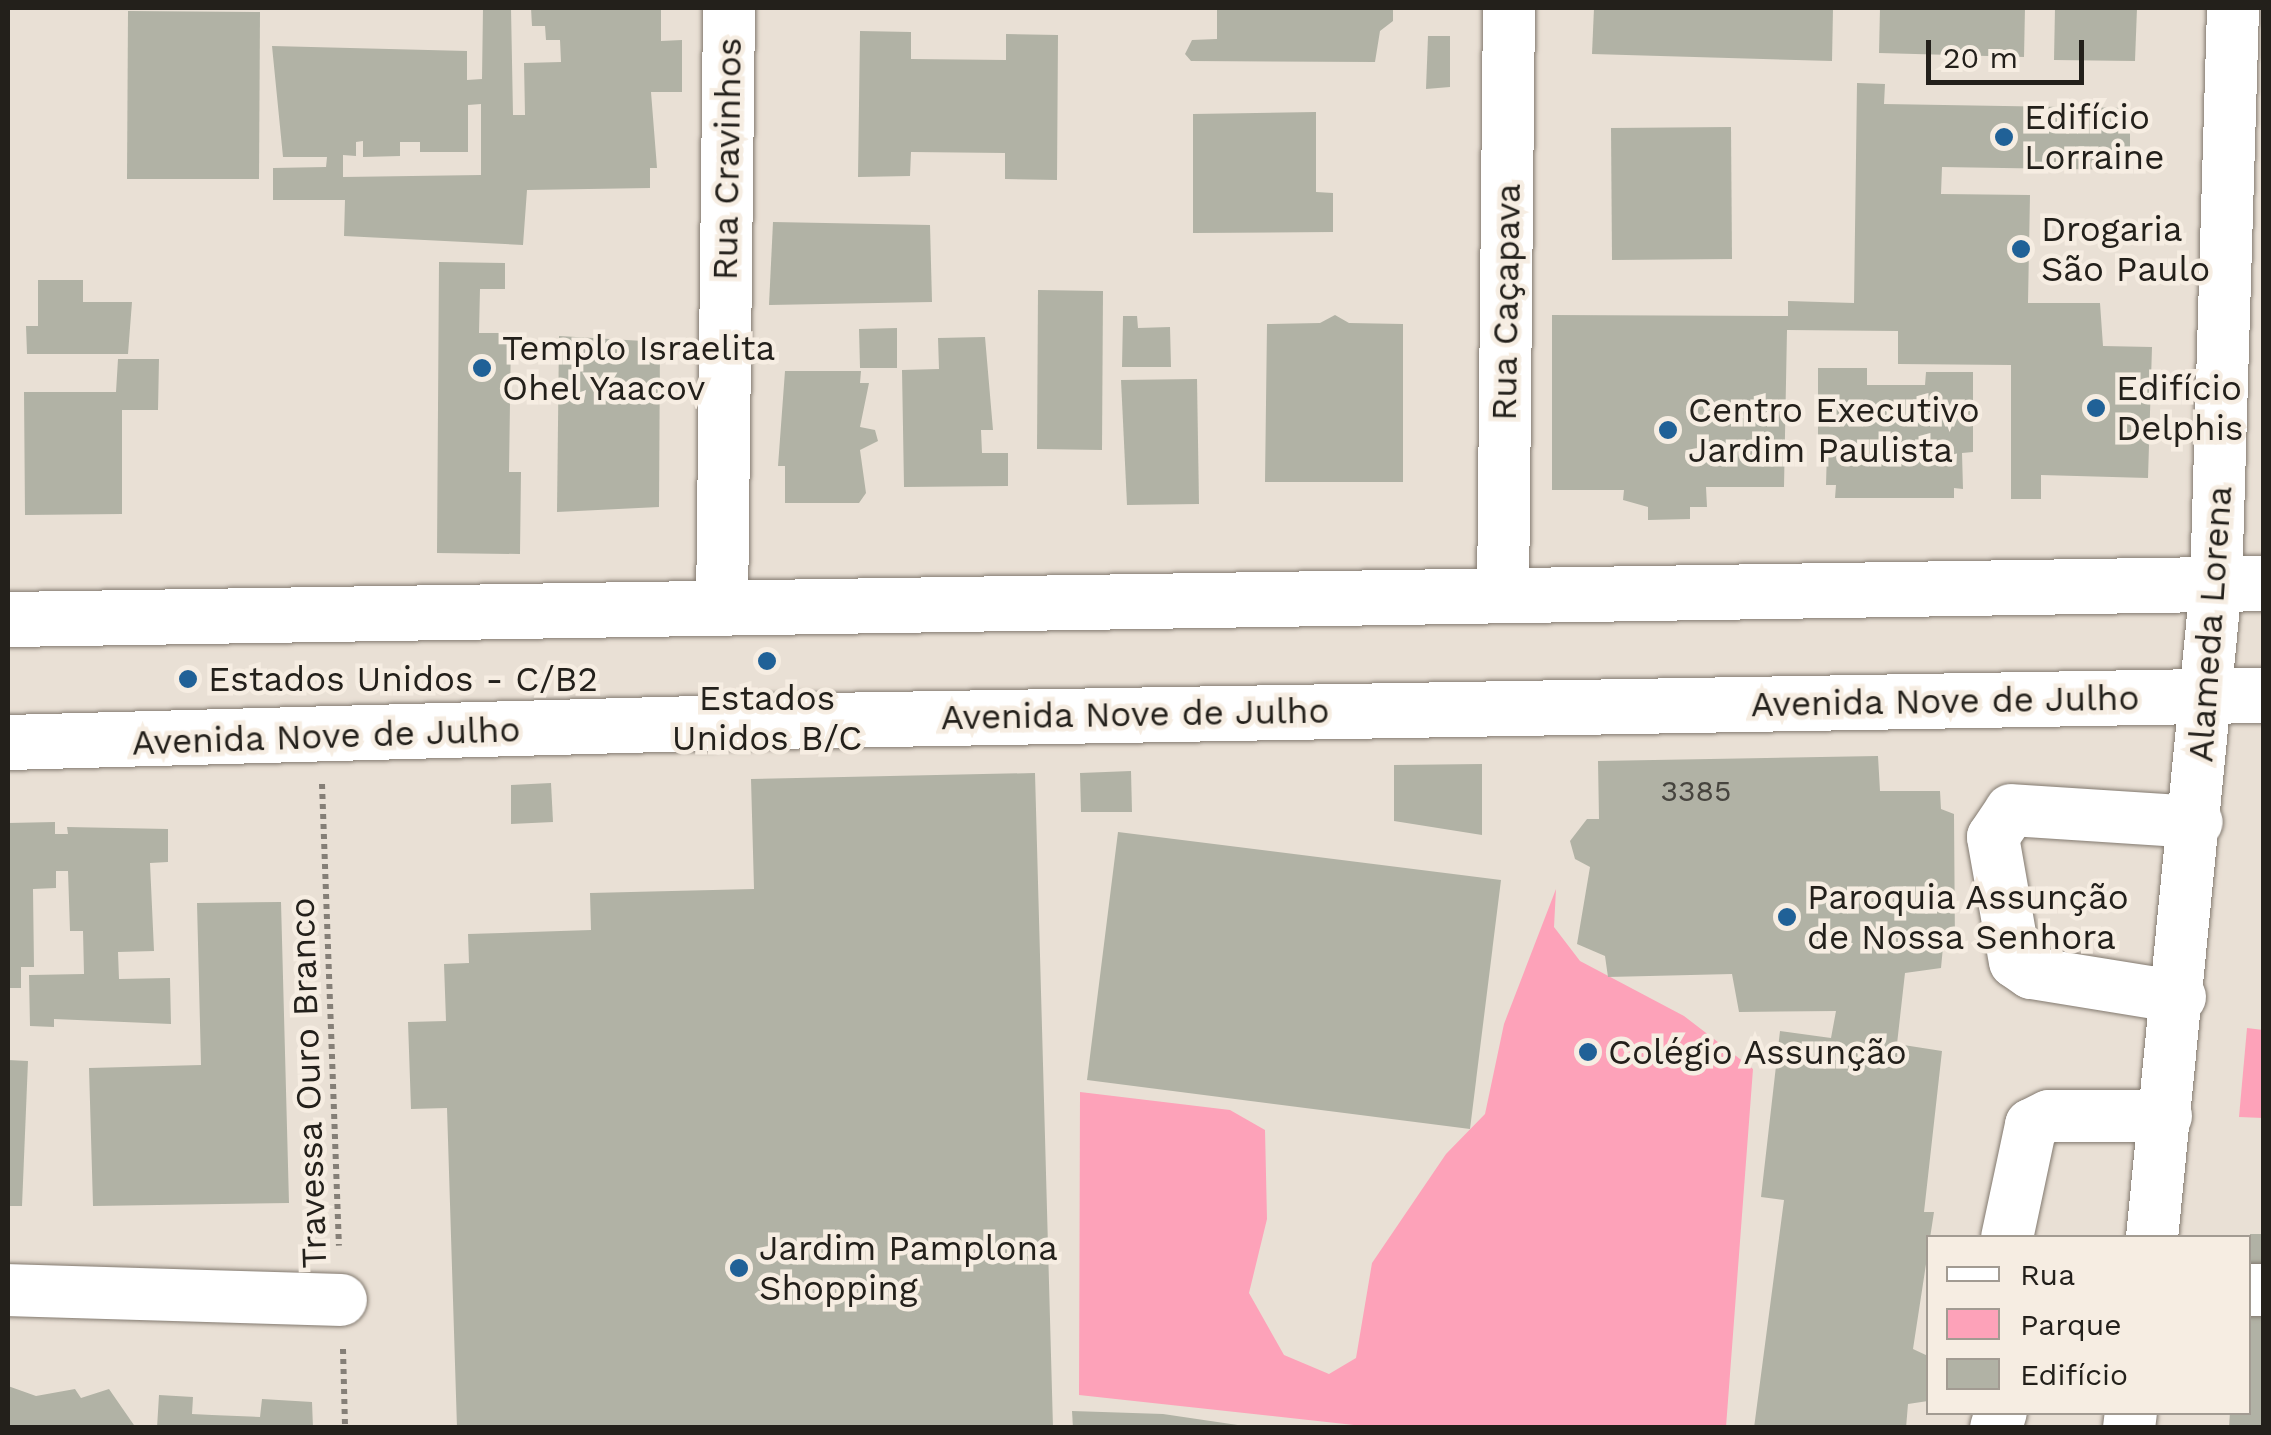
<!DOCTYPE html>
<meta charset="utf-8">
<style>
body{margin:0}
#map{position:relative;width:2271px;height:1435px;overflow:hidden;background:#e9e0d5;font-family:"Work Sans",sans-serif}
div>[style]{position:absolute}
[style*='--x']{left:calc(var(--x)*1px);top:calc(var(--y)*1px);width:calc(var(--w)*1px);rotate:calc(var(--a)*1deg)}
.green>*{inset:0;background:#fda2b9}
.building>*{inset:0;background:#b1b2a5}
.path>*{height:6px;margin-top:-3px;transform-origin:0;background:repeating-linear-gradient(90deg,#857f77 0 5px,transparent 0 10px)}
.roads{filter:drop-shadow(0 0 2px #82796f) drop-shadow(0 0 2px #82796f)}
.minor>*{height:52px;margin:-26px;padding:0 26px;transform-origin:26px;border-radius:26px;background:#fff}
.major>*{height:55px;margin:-27.5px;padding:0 27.5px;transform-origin:27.5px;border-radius:27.5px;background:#fff}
.dots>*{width:28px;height:28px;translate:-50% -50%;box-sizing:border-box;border:5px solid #f6ede2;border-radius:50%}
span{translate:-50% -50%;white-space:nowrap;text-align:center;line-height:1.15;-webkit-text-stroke:9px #f6ede2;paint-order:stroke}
.number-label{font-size:30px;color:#46443e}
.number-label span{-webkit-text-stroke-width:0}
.poi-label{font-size:35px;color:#23201b}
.left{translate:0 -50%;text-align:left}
.street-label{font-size:35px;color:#23201b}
.frame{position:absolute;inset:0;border:10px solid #23201b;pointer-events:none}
.legend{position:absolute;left:1926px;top:1235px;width:325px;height:180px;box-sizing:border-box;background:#f6ede2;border:2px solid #a29b92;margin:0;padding:12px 18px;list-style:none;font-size:30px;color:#23201b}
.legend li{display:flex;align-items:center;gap:20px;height:50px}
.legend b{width:50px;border:2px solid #a29b92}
.scale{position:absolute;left:1926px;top:40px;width:158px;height:45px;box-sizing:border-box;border:5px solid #23201b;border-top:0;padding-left:12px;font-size:30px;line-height:35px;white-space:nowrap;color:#23201b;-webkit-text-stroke:8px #f6ede2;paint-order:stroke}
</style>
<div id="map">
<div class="green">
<div style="clip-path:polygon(1556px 889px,1554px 927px,1580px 961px,1684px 1016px,1753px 1069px,1726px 1427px,1381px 1428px,1079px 1395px,1080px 1092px,1230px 1110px,1265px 1130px,1267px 1219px,1249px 1293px,1284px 1355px,1329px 1374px,1356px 1358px,1372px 1263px,1446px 1154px,1485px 1114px,1504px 1024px)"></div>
<div style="clip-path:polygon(2247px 1028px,2263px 1030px,2263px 1118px,2239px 1117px)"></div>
</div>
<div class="building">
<div style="clip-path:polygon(evenodd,483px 8px,511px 8px,513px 115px,525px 115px,524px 63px,561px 62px,560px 40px,546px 40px,545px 26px,532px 26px,531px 8px,661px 10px,661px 41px,682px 40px,682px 92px,651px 92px,657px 168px,650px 168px,650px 188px,527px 190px,523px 245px,344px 236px,345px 200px,273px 200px,273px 168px,326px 167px,327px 157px,283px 157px,272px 46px,467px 51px,467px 80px,482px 79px,483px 8px,481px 104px,481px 175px,343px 177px,343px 155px,356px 156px,356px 142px,363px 141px,363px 157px,400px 156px,400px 142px,420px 142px,420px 152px,468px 152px,468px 105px,481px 104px)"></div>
<div style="clip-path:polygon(1217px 8px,1393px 8px,1393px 21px,1380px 31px,1375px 62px,1191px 61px,1185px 54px,1192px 40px,1217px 39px)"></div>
<div style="clip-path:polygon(1594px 8px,1833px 9px,1832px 61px,1592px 54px)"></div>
<div style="clip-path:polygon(1880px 8px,2025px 8px,2024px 57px,1879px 53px)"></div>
<div style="clip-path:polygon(2055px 8px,2137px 8px,2135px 61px,2054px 60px)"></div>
<div style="clip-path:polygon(128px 11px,260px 12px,259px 179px,127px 179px)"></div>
<div style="clip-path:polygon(860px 31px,911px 32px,911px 59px,1006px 60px,1006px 34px,1058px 35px,1057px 180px,1005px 179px,1005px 153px,911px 152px,910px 176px,858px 177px)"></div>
<div style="clip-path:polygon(1428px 36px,1450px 36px,1450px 87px,1426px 89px)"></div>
<div style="clip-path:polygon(1857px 83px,1885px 84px,1884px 104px,2130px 108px,2130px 170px,1942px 167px,1941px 194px,2030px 195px,2028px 303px,2100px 303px,2103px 346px,2152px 347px,2148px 478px,2041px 475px,2041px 499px,2011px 499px,2011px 365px,1898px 364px,1898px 331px,1787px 330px,1784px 487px,1706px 487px,1707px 507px,1690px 507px,1690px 519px,1648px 520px,1648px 507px,1623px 500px,1624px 490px,1552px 490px,1552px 315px,1788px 316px,1788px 301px,1854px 303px)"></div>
<div style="clip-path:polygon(1316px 112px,1316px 192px,1333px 193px,1333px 232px,1193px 233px,1193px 114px)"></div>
<div style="clip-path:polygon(1731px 127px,1732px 259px,1612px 260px,1611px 128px)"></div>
<div style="clip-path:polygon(773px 222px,930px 225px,932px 302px,769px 305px)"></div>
<div style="clip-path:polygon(439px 262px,505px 263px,505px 289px,480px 289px,479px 333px,511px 333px,509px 472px,521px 472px,520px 554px,437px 553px)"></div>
<div style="clip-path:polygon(38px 280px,83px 280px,83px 302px,132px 302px,128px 354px,27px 354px,26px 326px,38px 326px)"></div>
<div style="clip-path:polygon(1038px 290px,1103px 291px,1102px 450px,1037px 449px)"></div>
<div style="clip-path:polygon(1335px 315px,1349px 323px,1403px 324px,1403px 482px,1265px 482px,1267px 324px,1320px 323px)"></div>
<div style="clip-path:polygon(1123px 316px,1137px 316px,1138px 328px,1170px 327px,1171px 367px,1122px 367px)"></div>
<div style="clip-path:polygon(897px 328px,897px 368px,860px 368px,859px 329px)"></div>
<div style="clip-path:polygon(559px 336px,660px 342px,659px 507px,557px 512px)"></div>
<div style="clip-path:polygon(985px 337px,993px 430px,981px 430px,982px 453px,1008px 453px,1008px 486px,904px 487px,902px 370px,939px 369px,938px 338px)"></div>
<div style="clip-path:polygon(118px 359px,159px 359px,158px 410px,122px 410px,122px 514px,25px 515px,24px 392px,116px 392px)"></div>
<div style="clip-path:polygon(1818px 368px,1867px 368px,1867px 385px,1925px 385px,1926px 372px,1973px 372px,1973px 452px,1962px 453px,1963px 489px,1954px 488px,1954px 498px,1835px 498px,1836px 485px,1826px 485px,1827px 449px,1818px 449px)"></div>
<div style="clip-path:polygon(785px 371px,861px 371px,860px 383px,869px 383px,860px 427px,875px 430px,878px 441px,860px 450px,866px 493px,859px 503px,785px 503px,785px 466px,778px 466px)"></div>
<div style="clip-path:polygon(1197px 379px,1199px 504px,1127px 505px,1121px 380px)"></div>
<div style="clip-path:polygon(1878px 756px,1880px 791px,1940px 791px,1941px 809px,1954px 814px,1955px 947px,1943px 947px,1941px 968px,1905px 973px,1897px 1044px,1942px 1051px,1924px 1212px,1934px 1212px,1913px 1349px,1928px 1356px,1928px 1401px,1908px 1404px,1906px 1428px,1754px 1428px,1784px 1200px,1761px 1197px,1780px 1031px,1831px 1038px,1836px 1011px,1739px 1012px,1732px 974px,1608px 977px,1605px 956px,1577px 944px,1590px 867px,1575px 859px,1570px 841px,1587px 819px,1599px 819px,1598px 761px)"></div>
<div style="clip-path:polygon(1482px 764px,1482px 835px,1394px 821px,1394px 765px)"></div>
<div style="clip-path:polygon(1131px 771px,1132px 812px,1081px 812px,1080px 773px)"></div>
<div style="clip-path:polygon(1035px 773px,1053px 1428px,457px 1428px,447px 1108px,411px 1109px,408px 1022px,446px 1021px,444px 964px,469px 963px,468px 934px,591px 930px,590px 893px,754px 889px,751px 779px)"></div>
<div style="clip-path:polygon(551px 783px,553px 822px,511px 824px,511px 785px)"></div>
<div style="clip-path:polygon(55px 822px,55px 834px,68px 834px,67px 827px,168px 829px,168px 862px,150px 863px,154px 951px,118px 952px,119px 979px,170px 978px,171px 1024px,54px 1019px,54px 1027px,30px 1026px,29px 975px,84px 974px,83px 931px,70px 931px,68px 871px,56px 871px,56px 888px,33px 889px,34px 967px,21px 967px,21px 988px,8px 988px,8px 823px)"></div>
<div style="clip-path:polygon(1118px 832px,1501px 880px,1470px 1129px,1087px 1080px)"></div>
<div style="clip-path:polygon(281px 902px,289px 1203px,93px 1206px,89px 1068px,201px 1065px,197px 903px)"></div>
<div style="clip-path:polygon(8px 1060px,28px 1061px,22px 1206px,8px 1206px)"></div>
<div style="clip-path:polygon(2250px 1234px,2264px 1234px,2264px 1271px,2250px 1271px)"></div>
<div style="clip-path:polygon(2248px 1307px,2264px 1307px,2264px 1428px,2229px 1428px,2230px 1412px,2248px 1412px)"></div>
<div style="clip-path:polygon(8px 1386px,36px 1396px,75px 1389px,81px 1398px,109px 1389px,136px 1428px,8px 1428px)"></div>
<div style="clip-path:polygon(159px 1395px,193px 1397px,192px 1414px,212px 1415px,260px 1417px,262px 1399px,312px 1402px,313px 1428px,157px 1428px)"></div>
<div style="clip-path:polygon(1072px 1411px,1163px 1414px,1258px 1428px,1073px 1428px)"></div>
</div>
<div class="path">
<div style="--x:322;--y:784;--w:462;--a:87.9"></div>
<div style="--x:343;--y:1349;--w:79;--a:88.5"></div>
</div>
<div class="roads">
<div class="minor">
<div style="--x:1503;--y:596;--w:588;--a:-89.42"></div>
<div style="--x:722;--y:609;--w:601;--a:-89.33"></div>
<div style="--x:2180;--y:997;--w:151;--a:-170.8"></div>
<div style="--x:2031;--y:973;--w:19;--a:-145"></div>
<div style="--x:2015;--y:962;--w:127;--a:-100"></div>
<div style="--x:1993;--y:837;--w:32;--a:-56"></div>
<div style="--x:2011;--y:810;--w:186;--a:3.7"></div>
<div style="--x:2007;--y:1238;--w:116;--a:-78"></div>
<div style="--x:2031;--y:1125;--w:20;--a:-27"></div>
<div style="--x:2049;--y:1116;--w:117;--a:0"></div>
<div style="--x:2152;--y:1238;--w:656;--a:-84.4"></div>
<div style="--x:2216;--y:585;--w:577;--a:-88.31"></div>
<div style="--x:8;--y:1290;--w:333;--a:1.7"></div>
<div style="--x:2248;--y:1290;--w:16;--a:0"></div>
<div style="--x:1996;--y:1428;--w:17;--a:-73"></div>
<div style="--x:2129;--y:1428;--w:16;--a:-83"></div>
</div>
<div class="major">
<div style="--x:8;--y:619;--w:2256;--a:-0.91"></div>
<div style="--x:8;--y:742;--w:762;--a:-1.58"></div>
<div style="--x:770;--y:721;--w:1494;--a:-1"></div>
</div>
</div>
<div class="dots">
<div style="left:2004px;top:137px;background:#206197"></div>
<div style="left:2021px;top:249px;background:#206197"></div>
<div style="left:482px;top:368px;background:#206197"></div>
<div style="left:2096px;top:408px;background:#206197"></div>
<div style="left:1668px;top:430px;background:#206197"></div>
<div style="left:767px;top:661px;background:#206197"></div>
<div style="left:188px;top:679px;background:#206197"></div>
<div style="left:1787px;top:917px;background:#206197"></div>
<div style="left:1588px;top:1052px;background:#206197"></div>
<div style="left:739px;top:1268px;background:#206197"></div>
</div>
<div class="number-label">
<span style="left:1696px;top:791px">3385</span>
</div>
<div class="poi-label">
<span class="left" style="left:2024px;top:137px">Edifício<br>Lorraine</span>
<span class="left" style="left:2041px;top:249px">Drogaria<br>São Paulo</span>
<span class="left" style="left:502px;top:368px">Templo Israelita<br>Ohel Yaacov</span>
<span class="left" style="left:2116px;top:408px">Edifício<br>Delphis</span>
<span class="left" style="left:1688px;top:430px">Centro Executivo<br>Jardim Paulista</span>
<span class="left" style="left:208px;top:679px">Estados Unidos - C/B2</span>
<span style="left:767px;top:718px">Estados<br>Unidos B/C</span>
<span class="left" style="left:1807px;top:917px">Paroquia Assunção<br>de Nossa Senhora</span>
<span class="left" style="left:1608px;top:1052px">Colégio Assunção</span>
<span class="left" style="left:759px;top:1268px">Jardim Pamplona<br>Shopping</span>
</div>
<div class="street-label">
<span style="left:727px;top:159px;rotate:-89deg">Rua Cravinhos</span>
<span style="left:1506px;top:302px;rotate:-89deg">Rua Caçapava</span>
<span style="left:2210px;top:624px;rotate:-86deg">Alameda Lorena</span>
<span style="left:1945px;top:701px;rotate:-1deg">Avenida Nove de Julho</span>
<span style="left:1135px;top:714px;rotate:-1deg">Avenida Nove de Julho</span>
<span style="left:326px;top:736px;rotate:-2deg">Avenida Nove de Julho</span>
<span style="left:308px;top:1083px;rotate:-92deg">Travessa Ouro Branco</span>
</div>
<div class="frame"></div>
<ul class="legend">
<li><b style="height:12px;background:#fff"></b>Rua</li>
<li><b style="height:28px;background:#fda2b9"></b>Parque</li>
<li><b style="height:28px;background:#b1b2a5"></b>Edifício</li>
</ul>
<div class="scale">20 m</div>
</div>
